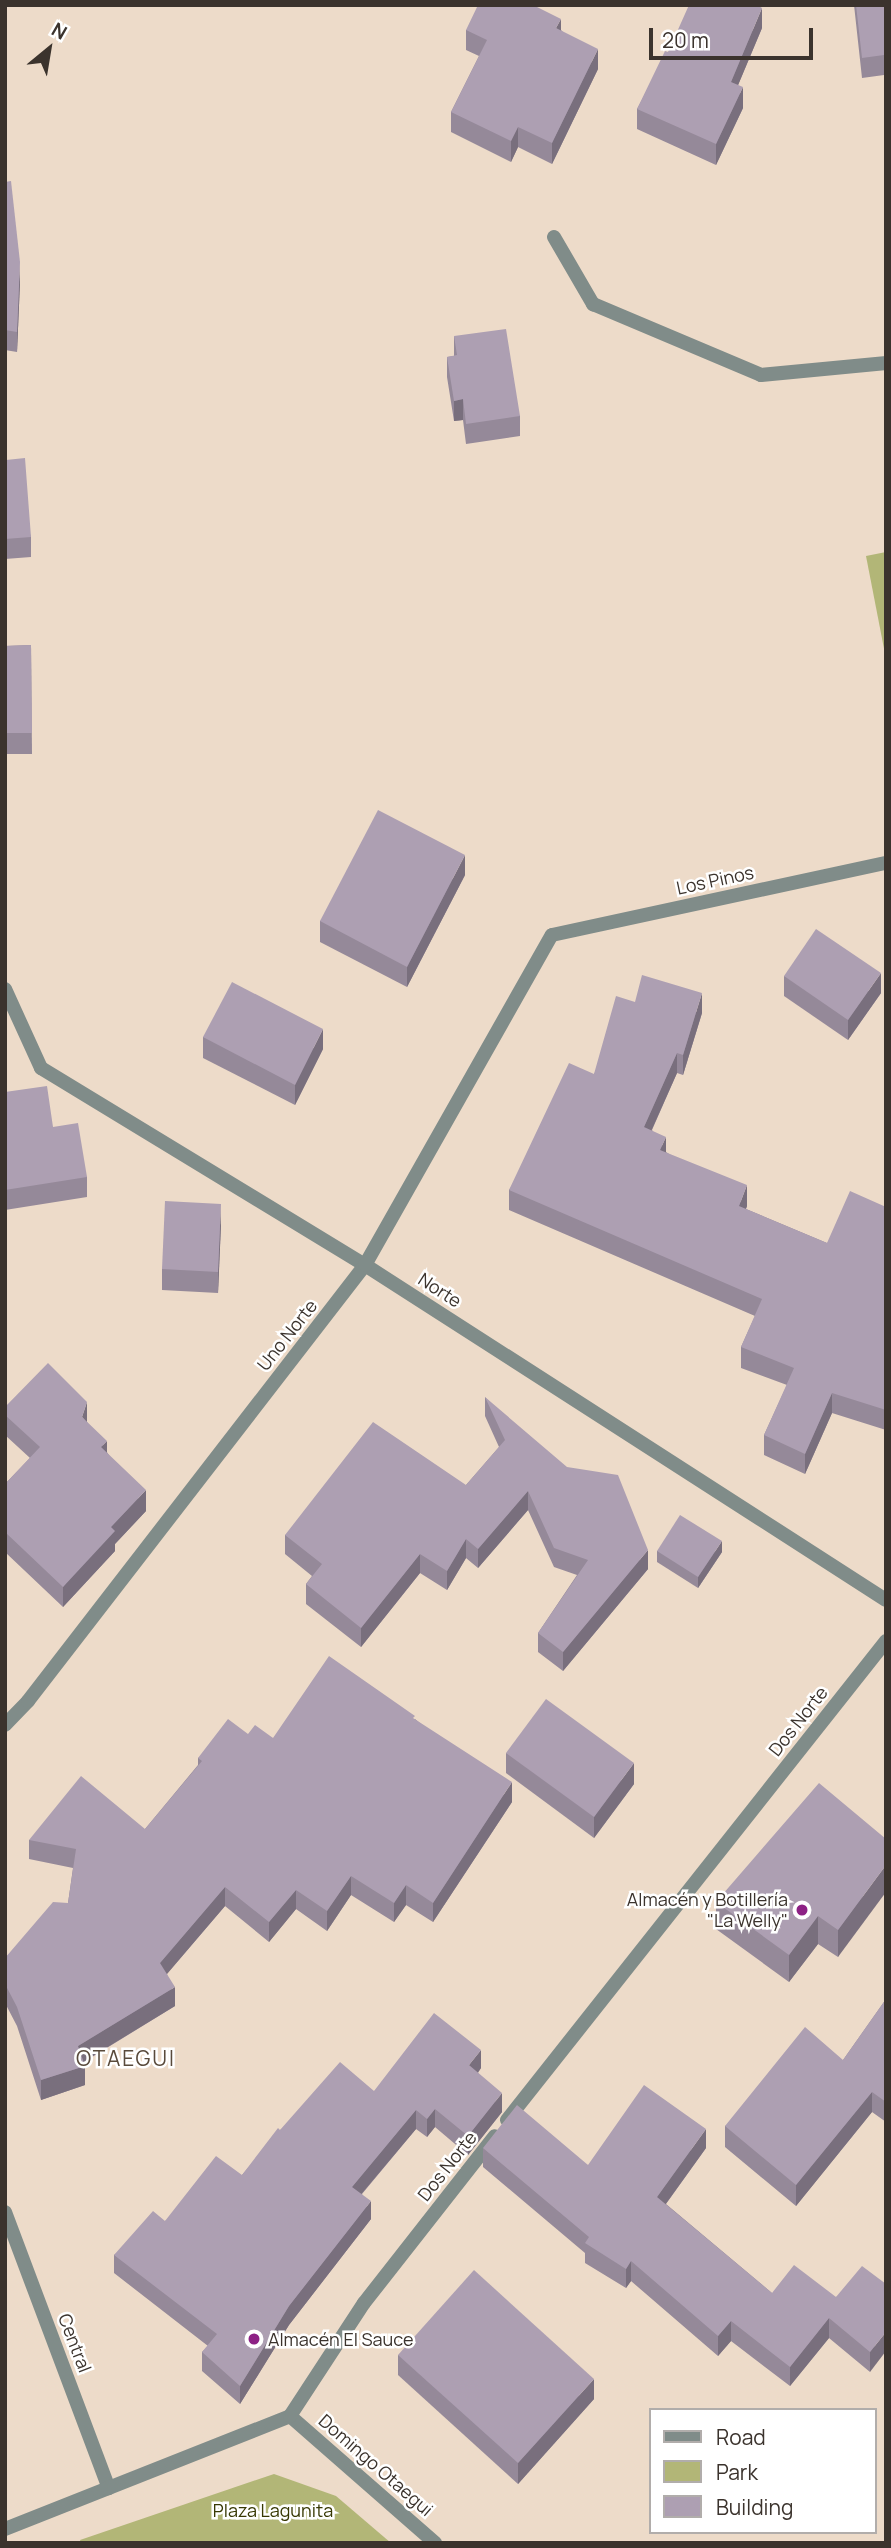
<!DOCTYPE html>
<meta charset="utf-8">
<style>
body{margin:0}
#map{position:relative;width:891px;height:2548px;overflow:hidden;background:#eddbc9;font-family:Manrope,sans-serif}
div>[style]{position:absolute}
[style*='--x']{left:calc(var(--x)*1px);top:calc(var(--y)*1px);width:calc(var(--w)*1px);rotate:calc(var(--a)*1deg)}
.green>*{inset:0;background:#b2b677}
.street>*{height:14px;margin:-7px;padding:0 7px;transform-origin:7px;border-radius:7px;background:#808c89}
.wall>*{inset:0;background:#958999}
.shaded-wall>*{inset:0;background:#796f7d}
.building>*{inset:0;background:#ad9fb2}
.dots>*{width:19px;height:19px;translate:-50% -50%;box-sizing:border-box;border:4px solid #fff;border-radius:50%}
span{translate:-50% -50%;white-space:nowrap;text-align:center;line-height:1.15;-webkit-text-stroke:5px #fff;paint-order:stroke}
.street-label{font-size:18px;color:#3b332d}
.poi-label{font-size:18px;color:#3b332d}
.right{translate:-100% -50%;text-align:right}
.left{translate:0 -50%;text-align:left}
.park-label{font-size:18px;color:#373803}
.quarter-label{font-size:21px;color:#594a3b;letter-spacing:2px}
.frame{position:absolute;inset:0;border:7px solid #3b332d;pointer-events:none}
.legend{position:absolute;left:649px;top:2408px;width:228px;height:126px;box-sizing:border-box;background:#fff;border:2px solid #b1adab;margin:0;padding:9px 12px;list-style:none;font-size:21px;color:#3b332d}
.legend li{display:flex;align-items:center;gap:14px;height:35px}
.legend b{width:35px;border:2px solid #b1adab}
.north{position:absolute;left:14px;top:14px;width:70px;height:70px;-webkit-text-stroke:5px #fff;paint-order:stroke;rotate:30deg;font-size:19px;font-weight:700;line-height:28px;text-align:center;color:#3b332d}
.north::after{content:'';display:block;margin:auto;width:24px;height:32px;background:#3b332d;clip-path:polygon(50% 0,100% 100%,50% 72%,0 100%)}
.scale{position:absolute;left:649px;top:28px;width:164px;height:32px;box-sizing:border-box;border:4px solid #3b332d;border-top:0;padding-left:9px;font-size:21px;line-height:24px;white-space:nowrap;color:#3b332d;-webkit-text-stroke:5px #fff;paint-order:stroke}
</style>
<div id="map">
<div class="green">
<div style="clip-path:polygon(886px 552px,886px 659px,866px 556px)"></div>
<div style="clip-path:polygon(274px 2474px,336px 2496px,391px 2543px,81px 2543px,80px 2540px)"></div>
</div>
<div class="street">
<div style="--x:554;--y:237;--w:78;--a:59.8"></div>
<div style="--x:593;--y:304;--w:182;--a:22.9"></div>
<div style="--x:761;--y:375;--w:126;--a:-5.5"></div>
<div style="--x:5;--y:989;--w:87;--a:65.5"></div>
<div style="--x:41;--y:1068;--w:379;--a:31.3"></div>
<div style="--x:365;--y:1265;--w:619;--a:32.74"></div>
<div style="--x:5;--y:1725;--w:33;--a:-46"></div>
<div style="--x:28;--y:1701;--w:551;--a:-52.3"></div>
<div style="--x:365;--y:1265;--w:379;--a:-60.5"></div>
<div style="--x:552;--y:935;--w:342;--a:-12.2"></div>
<div style="--x:507;--y:2120;--w:611;--a:-51.65"></div>
<div style="--x:5;--y:2212;--w:295;--a:69.4"></div>
<div style="--x:290;--y:2416;--w:193;--a:41.2"></div>
<div style="--x:5;--y:2529;--w:307;--a:-21.6"></div>
<div style="--x:290;--y:2416;--w:135;--a:-56.8"></div>
<div style="--x:364;--y:2303;--w:212;--a:-51.9"></div>
</div>
<div class="wall">
<div style="clip-path:polygon(854px 5px,886px 5px,886px 92px,884px 75px,862px 78px)"></div>
<div style="clip-path:polygon(762px 28px,738px 85px,743px 108px,716px 165px,637px 129px,637px 109px,668px 52px)"></div>
<div style="clip-path:polygon(466px 30px,561px 30px,598px 69px,552px 164px,518px 147px,511px 162px,451px 132px,451px 112px,479px 56px,466px 50px)"></div>
<div style="clip-path:polygon(5px 182px,20px 282px,17px 352px,5px 350px)"></div>
<div style="clip-path:polygon(454px 336px,520px 416px,520px 436px,466px 444px,463px 420px,454px 421px,447px 377px,447px 357px,454px 356px)"></div>
<div style="clip-path:polygon(5px 447px,6px 460px,31px 537px,31px 557px,5px 559px)"></div>
<div style="clip-path:polygon(31px 645px,32px 754px,5px 754px,5px 646px)"></div>
<div style="clip-path:polygon(465px 875px,407px 987px,320px 942px,320px 921px)"></div>
<div style="clip-path:polygon(784px 976px,881px 993px,848px 1040px,784px 996px)"></div>
<div style="clip-path:polygon(635px 1002px,702px 1013px,683px 1075px,677px 1073px,652px 1130px,666px 1152px,747px 1206px,746px 1209px,827px 1243px,886px 1207px,886px 1430px,832px 1413px,805px 1474px,764px 1455px,764px 1435px,787px 1385px,741px 1368px,741px 1347px,755px 1316px,509px 1210px,509px 1190px,594px 1074px)"></div>
<div style="clip-path:polygon(203px 1037px,323px 1049px,295px 1105px,203px 1058px)"></div>
<div style="clip-path:polygon(5px 1092px,53px 1127px,87px 1177px,87px 1197px,5px 1210px)"></div>
<div style="clip-path:polygon(221px 1224px,218px 1293px,162px 1290px,162px 1269px)"></div>
<div style="clip-path:polygon(485px 1397px,648px 1569px,563px 1671px,538px 1652px,538px 1633px,577px 1575px,554px 1567px,528px 1510px,478px 1568px,466px 1558px,447px 1590px,420px 1573px,361px 1647px,306px 1604px,306px 1584px,312px 1576px,285px 1554px,285px 1535px,466px 1485px,499px 1447px,485px 1416px)"></div>
<div style="clip-path:polygon(5px 1407px,87px 1422px,146px 1511px,115px 1544px,115px 1551px,63px 1607px,5px 1552px,5px 1484px,30px 1458px,5px 1435px)"></div>
<div style="clip-path:polygon(657px 1551px,722px 1552px,698px 1588px,657px 1562px)"></div>
<div style="clip-path:polygon(415px 1719px,512px 1802px,433px 1922px,406px 1905px,394px 1922px,351px 1895px,327px 1931px,296px 1909px,269px 1942px,225px 1906px,167px 1974px,175px 2006px,84px 2062px,85px 2085px,41px 2100px,17px 2026px,5px 2003px,5px 1958px,68px 1903px,73px 1868px,29px 1859px,29px 1840px,145px 1829px,198px 1765px,198px 1758px,248px 1734px,273px 1738px)"></div>
<div style="clip-path:polygon(506px 1753px,634px 1784px,594px 1838px,506px 1773px)"></div>
<div style="clip-path:polygon(886px 1839px,838px 1957px,818px 1944px,789px 1982px,716px 1929px,716px 1902px)"></div>
<div style="clip-path:polygon(886px 1999px,886px 2122px,872px 2112px,796px 2206px,725px 2147px,725px 2126px,843px 2060px)"></div>
<div style="clip-path:polygon(481px 2068px,478px 2073px,502px 2112px,468px 2155px,435px 2127px,427px 2137px,416px 2129px,362px 2194px,371px 2219px,289px 2325px,240px 2404px,202px 2371px,202px 2352px,208px 2346px,114px 2273px,114px 2255px,165px 2221px,242px 2175px,280px 2130px,374px 2091px)"></div>
<div style="clip-path:polygon(483px 2148px,588px 2165px,706px 2148px,666px 2204px,772px 2293px,836px 2297px,886px 2284px,870px 2372px,829px 2338px,790px 2386px,731px 2341px,718px 2356px,631px 2281px,626px 2288px,585px 2263px,585px 2253px,483px 2167px)"></div>
<div style="clip-path:polygon(398px 2355px,594px 2399px,518px 2484px,398px 2375px)"></div>
</div>
<div class="shaded-wall">
<div style="clip-path:polygon(762px 8px,762px 28px,731px 102px,731px 82px)"></div>
<div style="clip-path:polygon(561px 19px,561px 39px,556px 28px)"></div>
<div style="clip-path:polygon(598px 49px,598px 69px,552px 164px,552px 143px)"></div>
<div style="clip-path:polygon(743px 87px,743px 108px,716px 165px,716px 144px)"></div>
<div style="clip-path:polygon(518px 127px,518px 147px,511px 162px,511px 141px)"></div>
<div style="clip-path:polygon(20px 262px,20px 282px,17px 352px,17px 332px)"></div>
<div style="clip-path:polygon(463px 399px,463px 420px,454px 421px,454px 401px)"></div>
<div style="clip-path:polygon(465px 855px,465px 875px,407px 987px,407px 967px)"></div>
<div style="clip-path:polygon(881px 973px,881px 993px,848px 1040px,848px 1020px)"></div>
<div style="clip-path:polygon(702px 993px,702px 1013px,683px 1075px,683px 1055px)"></div>
<div style="clip-path:polygon(323px 1029px,323px 1049px,295px 1105px,295px 1085px)"></div>
<div style="clip-path:polygon(677px 1053px,677px 1073px,644px 1147px,644px 1127px)"></div>
<div style="clip-path:polygon(666px 1137px,666px 1157px,660px 1150px)"></div>
<div style="clip-path:polygon(747px 1185px,747px 1206px,739px 1226px,739px 1206px)"></div>
<div style="clip-path:polygon(221px 1204px,221px 1224px,218px 1293px,218px 1272px)"></div>
<div style="clip-path:polygon(832px 1393px,832px 1413px,805px 1474px,805px 1454px)"></div>
<div style="clip-path:polygon(87px 1402px,87px 1423px,82px 1417px)"></div>
<div style="clip-path:polygon(107px 1441px,107px 1462px,101px 1447px)"></div>
<div style="clip-path:polygon(146px 1490px,146px 1511px,115px 1544px,115px 1551px,63px 1607px,63px 1587px,111px 1527px)"></div>
<div style="clip-path:polygon(528px 1491px,528px 1510px,478px 1568px,478px 1549px)"></div>
<div style="clip-path:polygon(466px 1539px,466px 1558px,447px 1590px,447px 1571px)"></div>
<div style="clip-path:polygon(722px 1541px,722px 1552px,698px 1588px,698px 1577px)"></div>
<div style="clip-path:polygon(648px 1550px,648px 1569px,563px 1671px,563px 1652px)"></div>
<div style="clip-path:polygon(420px 1554px,420px 1573px,361px 1647px,361px 1628px)"></div>
<div style="clip-path:polygon(634px 1763px,634px 1784px,594px 1838px,594px 1817px)"></div>
<div style="clip-path:polygon(512px 1782px,512px 1802px,433px 1922px,433px 1903px)"></div>
<div style="clip-path:polygon(886px 1865px,886px 1892px,838px 1957px,838px 1930px)"></div>
<div style="clip-path:polygon(351px 1876px,351px 1895px,327px 1931px,327px 1911px)"></div>
<div style="clip-path:polygon(406px 1885px,406px 1905px,394px 1922px,394px 1903px)"></div>
<div style="clip-path:polygon(225px 1887px,225px 1906px,160px 1982px,160px 1963px)"></div>
<div style="clip-path:polygon(296px 1890px,296px 1909px,269px 1942px,269px 1922px)"></div>
<div style="clip-path:polygon(818px 1916px,818px 1944px,789px 1982px,789px 1955px)"></div>
<div style="clip-path:polygon(175px 1987px,175px 2006px,78px 2065px,78px 2046px)"></div>
<div style="clip-path:polygon(481px 2050px,481px 2068px,469px 2084px,469px 2065px)"></div>
<div style="clip-path:polygon(85px 2066px,85px 2085px,41px 2100px,41px 2080px)"></div>
<div style="clip-path:polygon(872px 2092px,872px 2112px,796px 2206px,796px 2185px)"></div>
<div style="clip-path:polygon(502px 2093px,502px 2112px,468px 2155px,468px 2136px)"></div>
<div style="clip-path:polygon(435px 2109px,435px 2127px,427px 2137px,427px 2119px)"></div>
<div style="clip-path:polygon(416px 2110px,416px 2129px,352px 2205px,352px 2187px)"></div>
<div style="clip-path:polygon(706px 2129px,706px 2148px,657px 2216px,657px 2197px)"></div>
<div style="clip-path:polygon(371px 2201px,371px 2219px,289px 2325px,240px 2404px,240px 2386px,289px 2306px)"></div>
<div style="clip-path:polygon(631px 2261px,631px 2281px,626px 2288px,626px 2269px)"></div>
<div style="clip-path:polygon(829px 2318px,829px 2338px,790px 2386px,790px 2367px)"></div>
<div style="clip-path:polygon(731px 2321px,731px 2341px,718px 2356px,718px 2336px)"></div>
<div style="clip-path:polygon(886px 2332px,886px 2351px,870px 2372px,870px 2352px)"></div>
<div style="clip-path:polygon(594px 2379px,594px 2399px,518px 2484px,518px 2463px)"></div>
</div>
<div class="building">
<div style="clip-path:polygon(478px 5px,533px 5px,561px 19px,556px 28px,598px 49px,552px 143px,518px 127px,511px 141px,451px 112px,487px 40px,466px 30px)"></div>
<div style="clip-path:polygon(689px 5px,757px 5px,762px 8px,731px 82px,743px 87px,716px 144px,637px 109px,665px 51px,668px 52px)"></div>
<div style="clip-path:polygon(856px 5px,886px 5px,886px 72px,884px 55px,862px 58px)"></div>
<div style="clip-path:polygon(11px 181px,20px 262px,17px 332px,5px 330px,5px 182px)"></div>
<div style="clip-path:polygon(506px 329px,520px 416px,466px 424px,463px 399px,454px 401px,447px 357px,457px 355px,454px 336px)"></div>
<div style="clip-path:polygon(5px 447px,6px 460px,25px 458px,31px 537px,5px 539px)"></div>
<div style="clip-path:polygon(31px 645px,32px 733px,5px 733px,5px 646px)"></div>
<div style="clip-path:polygon(378px 810px,465px 855px,407px 967px,320px 921px)"></div>
<div style="clip-path:polygon(816px 929px,881px 973px,848px 1020px,784px 976px)"></div>
<div style="clip-path:polygon(642px 975px,702px 993px,683px 1055px,677px 1053px,644px 1127px,666px 1137px,660px 1150px,747px 1185px,739px 1206px,827px 1243px,850px 1191px,886px 1207px,886px 1410px,832px 1393px,805px 1454px,764px 1435px,794px 1368px,741px 1347px,762px 1299px,509px 1190px,569px 1063px,594px 1074px,616px 996px,635px 1002px)"></div>
<div style="clip-path:polygon(232px 982px,323px 1029px,295px 1085px,203px 1037px)"></div>
<div style="clip-path:polygon(47px 1086px,53px 1127px,78px 1123px,87px 1177px,5px 1190px,5px 1092px)"></div>
<div style="clip-path:polygon(165px 1201px,221px 1204px,218px 1272px,162px 1269px)"></div>
<div style="clip-path:polygon(48px 1363px,87px 1402px,82px 1417px,107px 1441px,101px 1447px,146px 1490px,111px 1527px,115px 1531px,63px 1587px,5px 1532px,5px 1484px,40px 1447px,5px 1415px,5px 1407px)"></div>
<div style="clip-path:polygon(485px 1397px,567px 1467px,618px 1475px,648px 1550px,563px 1652px,538px 1633px,588px 1560px,554px 1548px,528px 1491px,478px 1549px,466px 1539px,447px 1571px,420px 1554px,361px 1628px,306px 1584px,322px 1564px,285px 1535px,373px 1422px,466px 1485px,505px 1440px)"></div>
<div style="clip-path:polygon(680px 1515px,722px 1541px,698px 1577px,657px 1551px)"></div>
<div style="clip-path:polygon(329px 1656px,415px 1716px,413px 1718px,512px 1782px,433px 1903px,406px 1885px,394px 1903px,351px 1876px,327px 1911px,296px 1890px,269px 1922px,225px 1887px,160px 1963px,175px 1987px,78px 2046px,85px 2066px,41px 2080px,17px 2007px,5px 1984px,5px 1958px,53px 1902px,68px 1903px,76px 1849px,29px 1840px,81px 1776px,145px 1829px,202px 1761px,198px 1758px,228px 1719px,248px 1734px,255px 1725px,273px 1738px)"></div>
<div style="clip-path:polygon(546px 1699px,634px 1763px,594px 1817px,506px 1753px)"></div>
<div style="clip-path:polygon(819px 1783px,886px 1839px,886px 1865px,838px 1930px,818px 1916px,789px 1955px,716px 1902px)"></div>
<div style="clip-path:polygon(886px 1999px,886px 2102px,872px 2092px,796px 2185px,725px 2126px,805px 2027px,843px 2060px)"></div>
<div style="clip-path:polygon(434px 2013px,481px 2050px,469px 2065px,502px 2093px,468px 2136px,435px 2109px,427px 2119px,416px 2110px,352px 2187px,371px 2201px,289px 2306px,240px 2386px,202px 2352px,217px 2334px,114px 2255px,153px 2211px,165px 2221px,216px 2156px,242px 2175px,278px 2128px,280px 2130px,340px 2062px,374px 2091px)"></div>
<div style="clip-path:polygon(644px 2085px,706px 2129px,657px 2197px,772px 2293px,794px 2265px,836px 2297px,862px 2266px,886px 2284px,886px 2332px,870px 2352px,829px 2318px,790px 2367px,731px 2321px,718px 2336px,631px 2261px,626px 2269px,585px 2243px,589px 2237px,483px 2148px,517px 2105px,588px 2165px)"></div>
<div style="clip-path:polygon(474px 2270px,594px 2379px,518px 2463px,398px 2355px)"></div>
</div>
<div class="dots">
<div style="left:802px;top:1910px;background:#8d2185"></div>
<div style="left:254px;top:2339px;background:#8d2185"></div>
</div>
<div class="street-label">
<span style="left:715px;top:880px;rotate:-12deg">Los Pinos</span>
<span style="left:440px;top:1290px;rotate:33deg">Norte</span>
<span style="left:287px;top:1335px;rotate:-52deg">Uno Norte</span>
<span style="left:798px;top:1721px;rotate:-52deg">Dos Norte</span>
<span style="left:447px;top:2166px;rotate:-52deg">Dos Norte</span>
<span style="left:75px;top:2343px;rotate:69deg">Central</span>
<span style="left:376px;top:2465px;rotate:41deg">Domingo Otaegui</span>
</div>
<div class="poi-label">
<span class="right" style="left:788px;top:1910px">Almacén y Botillería<br>"La Welly"</span>
<span class="left" style="left:268px;top:2339px">Almacén El Sauce</span>
</div>
<div class="park-label">
<span style="left:273px;top:2510px">Plaza Lagunita</span>
</div>
<div class="quarter-label">
<span style="left:126px;top:2058px">OTAEGUI</span>
</div>
<div class="frame"></div>
<ul class="legend">
<li><b style="height:9px;background:#808c89"></b>Road</li>
<li><b style="height:19px;background:#b2b677"></b>Park</li>
<li><b style="height:19px;background:#ad9fb2"></b>Building</li>
</ul>
<div class="north">N</div>
<div class="scale">20 m</div>
</div>
